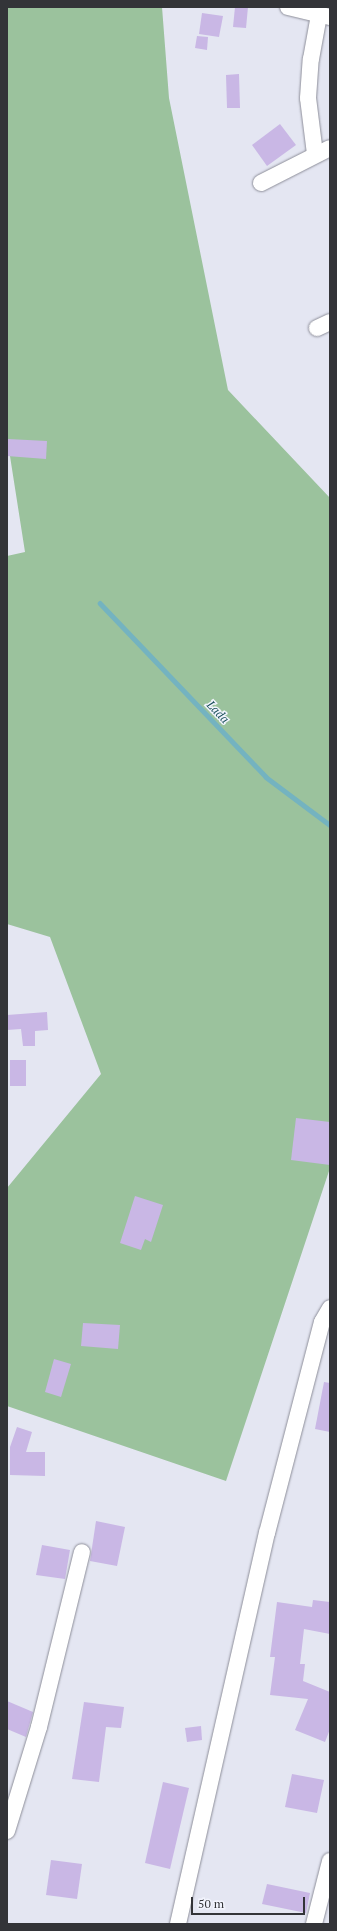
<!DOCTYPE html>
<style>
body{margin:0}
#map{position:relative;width:337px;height:1931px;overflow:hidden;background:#e4e6f2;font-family:"PT Serif",serif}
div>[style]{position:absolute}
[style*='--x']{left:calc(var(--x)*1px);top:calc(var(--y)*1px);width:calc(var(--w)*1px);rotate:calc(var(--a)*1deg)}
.green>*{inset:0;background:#9bc29d}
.stream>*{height:4.5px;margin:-2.25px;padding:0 2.25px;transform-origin:2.25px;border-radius:2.25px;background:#74b3c0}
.building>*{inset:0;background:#c9b7e5}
.roads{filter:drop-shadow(0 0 1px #8d8e99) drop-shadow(0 0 1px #8d8e99)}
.minor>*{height:16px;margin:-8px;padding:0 8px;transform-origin:8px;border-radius:8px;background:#fff}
span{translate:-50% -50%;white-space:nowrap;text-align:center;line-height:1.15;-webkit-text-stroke:3px #f2f4fd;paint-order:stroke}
.water-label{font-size:12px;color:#174d58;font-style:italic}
.frame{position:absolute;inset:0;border:8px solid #333438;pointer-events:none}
.scale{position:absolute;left:191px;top:1897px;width:114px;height:18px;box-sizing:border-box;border:2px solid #333438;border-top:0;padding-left:5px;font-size:12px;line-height:14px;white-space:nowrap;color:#333438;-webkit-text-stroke:3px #f2f4fd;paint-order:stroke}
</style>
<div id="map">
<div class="green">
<div style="clip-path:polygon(7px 7px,162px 7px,169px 98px,228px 390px,330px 498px,330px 1168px,226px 1481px,7px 1406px,7px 1188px,101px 1074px,50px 937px,7px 924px,7px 556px,25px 552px,7px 437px)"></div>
</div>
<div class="stream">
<div style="--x:100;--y:603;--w:240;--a:46.3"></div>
<div style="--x:266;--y:777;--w:80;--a:36.9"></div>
</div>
<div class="building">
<div style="clip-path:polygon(235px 7px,248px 7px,246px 28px,233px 27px)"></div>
<div style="clip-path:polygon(202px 13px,223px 16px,219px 37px,199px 34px)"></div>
<div style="clip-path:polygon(197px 36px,208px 37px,207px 50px,195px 48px)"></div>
<div style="clip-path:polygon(239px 74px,240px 108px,227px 108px,226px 75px)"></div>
<div style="clip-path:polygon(280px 124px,296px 145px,267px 166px,252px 145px)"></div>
<div style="clip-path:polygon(8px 439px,47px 441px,46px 459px,7px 456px)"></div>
<div style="clip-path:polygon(47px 1012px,48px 1030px,35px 1031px,35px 1046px,23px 1046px,21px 1029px,7px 1030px,7px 1015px)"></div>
<div style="clip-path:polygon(10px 1060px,26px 1060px,26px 1086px,10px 1086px)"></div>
<div style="clip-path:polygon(296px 1118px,330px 1122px,330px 1165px,291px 1160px)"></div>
<div style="clip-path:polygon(135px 1196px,163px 1205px,151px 1242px,145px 1239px,141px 1250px,120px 1243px)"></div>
<div style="clip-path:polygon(83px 1323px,120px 1325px,118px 1349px,81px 1346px)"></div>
<div style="clip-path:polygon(54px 1359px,71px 1364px,61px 1397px,45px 1392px)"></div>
<div style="clip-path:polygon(324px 1382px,330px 1383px,330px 1432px,315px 1429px)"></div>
<div style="clip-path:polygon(17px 1427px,32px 1432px,26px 1452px,45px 1452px,45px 1476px,10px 1475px,10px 1447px)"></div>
<div style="clip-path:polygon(96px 1521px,125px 1527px,117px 1566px,90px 1561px)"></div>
<div style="clip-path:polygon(42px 1545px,70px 1550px,65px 1579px,36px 1575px)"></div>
<div style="clip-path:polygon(313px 1600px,330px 1602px,330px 1634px,304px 1629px,300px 1664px,305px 1664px,303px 1681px,330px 1692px,330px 1729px,325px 1742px,295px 1730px,308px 1699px,270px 1695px,275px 1657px,270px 1657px,277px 1602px,312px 1607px)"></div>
<div style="clip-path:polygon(7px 1701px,33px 1712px,26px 1737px,7px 1729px)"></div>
<div style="clip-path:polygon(84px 1702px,124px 1707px,121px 1728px,106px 1727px,99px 1782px,72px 1779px)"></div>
<div style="clip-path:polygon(201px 1726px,202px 1740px,187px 1742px,185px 1728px)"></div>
<div style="clip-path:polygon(292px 1774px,324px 1780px,317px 1813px,285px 1807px)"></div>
<div style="clip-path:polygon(163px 1782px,189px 1788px,170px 1869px,145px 1863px)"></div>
<div style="clip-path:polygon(51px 1860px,82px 1864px,77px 1899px,46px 1895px)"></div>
<div style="clip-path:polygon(267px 1884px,310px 1893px,306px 1913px,262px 1904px)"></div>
</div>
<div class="roads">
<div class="minor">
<div style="--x:288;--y:7;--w:43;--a:13.4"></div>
<div style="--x:315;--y:154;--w:56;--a:-97.1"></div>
<div style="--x:308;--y:98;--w:39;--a:-86"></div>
<div style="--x:311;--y:59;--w:45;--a:-79.7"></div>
<div style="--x:261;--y:183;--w:77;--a:-26.9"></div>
<div style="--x:317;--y:328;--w:14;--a:-25"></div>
<div style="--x:7;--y:1831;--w:109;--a:-72.9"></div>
<div style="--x:39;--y:1727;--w:180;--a:-76.2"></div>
<div style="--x:178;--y:1924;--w:401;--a:-77.2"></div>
<div style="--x:267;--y:1533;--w:218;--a:-75.4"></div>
<div style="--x:322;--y:1322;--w:16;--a:-60"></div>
<div style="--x:314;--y:1924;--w:65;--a:-75.7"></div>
</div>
</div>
<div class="water-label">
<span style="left:218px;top:712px;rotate:46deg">Lada</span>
</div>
<div class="frame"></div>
<div class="scale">50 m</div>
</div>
